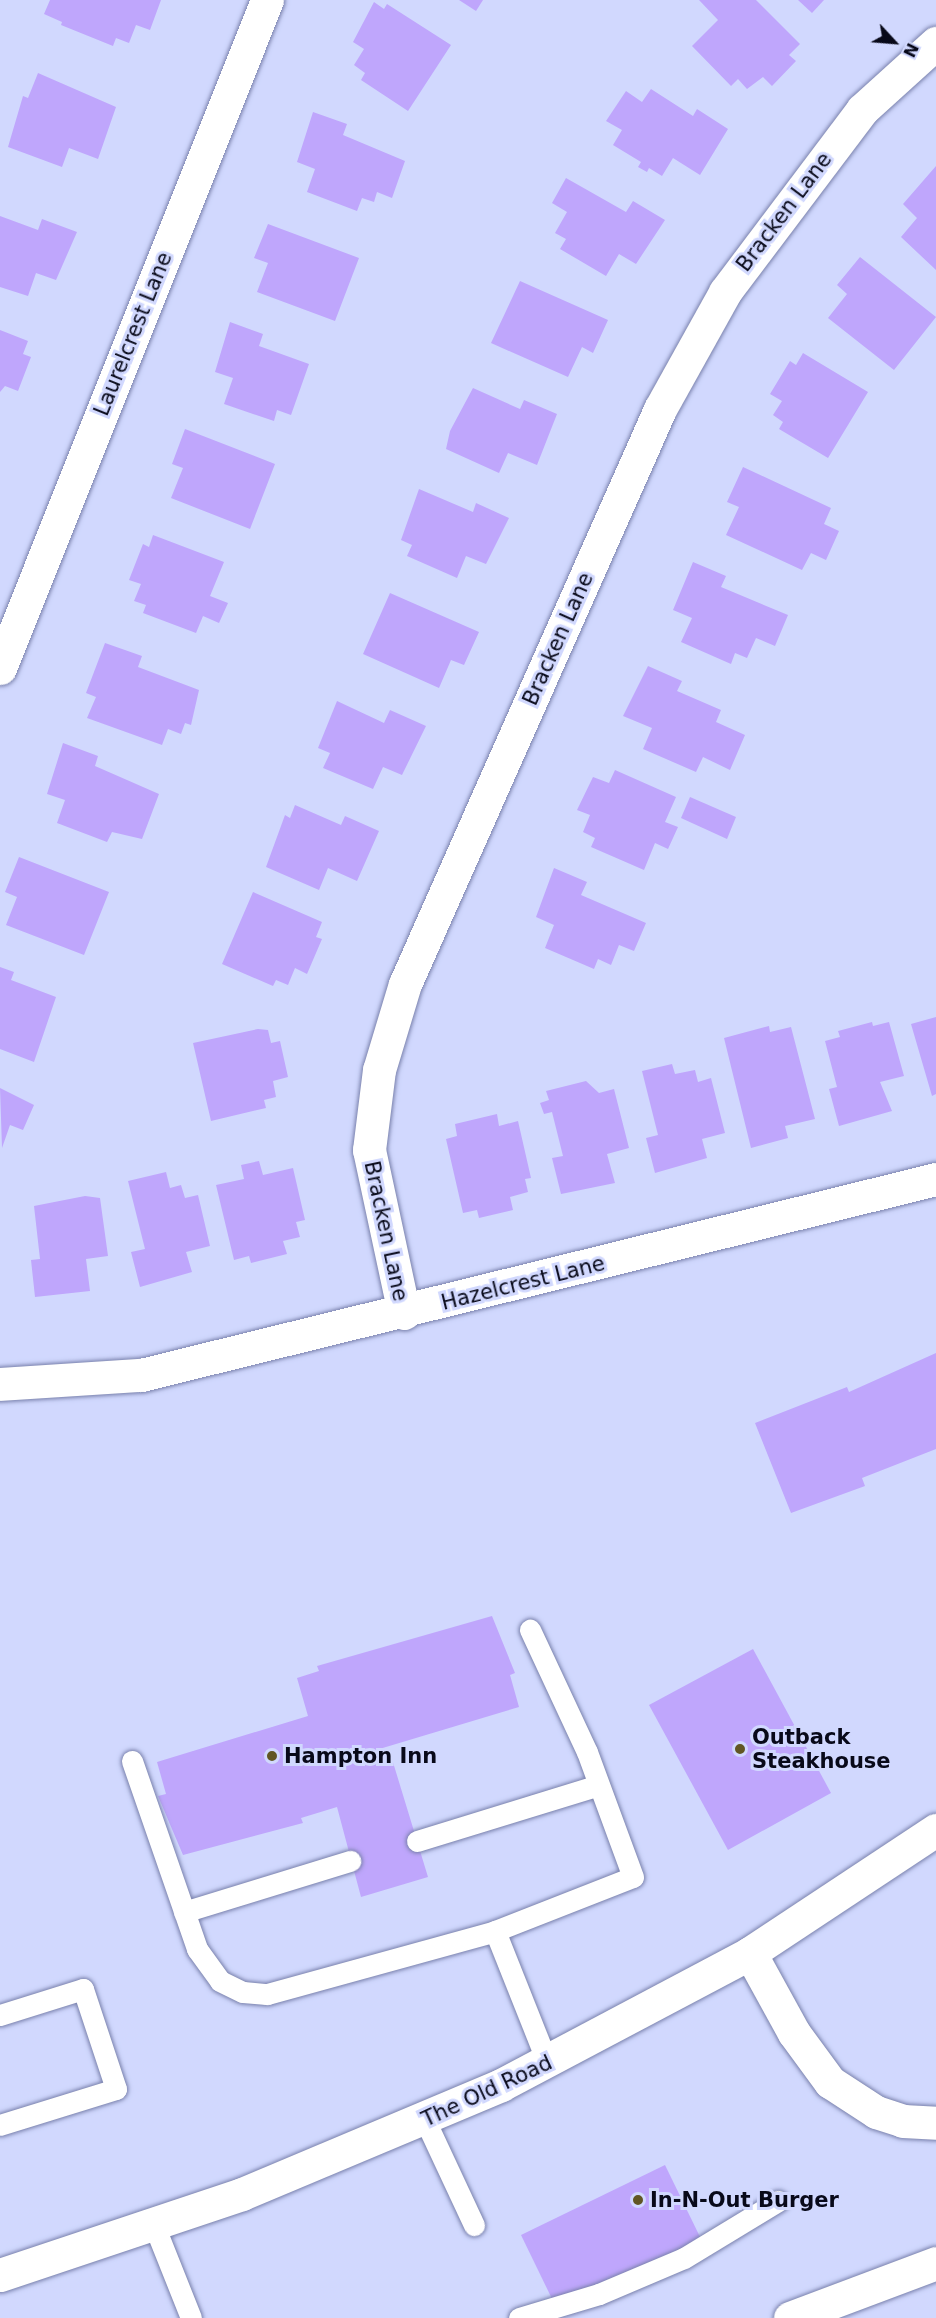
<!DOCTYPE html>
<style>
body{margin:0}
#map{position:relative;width:936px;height:2318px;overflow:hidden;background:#d1d8fe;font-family:"DejaVu Sans",sans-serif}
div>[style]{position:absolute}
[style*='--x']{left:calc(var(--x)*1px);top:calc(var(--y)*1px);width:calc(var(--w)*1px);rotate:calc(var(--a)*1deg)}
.building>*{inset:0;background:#bfa6fc}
.roads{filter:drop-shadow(0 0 2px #7981ac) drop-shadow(0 0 2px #7981ac)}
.service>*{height:21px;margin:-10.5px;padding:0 10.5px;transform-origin:10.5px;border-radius:10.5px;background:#fff}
.minor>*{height:33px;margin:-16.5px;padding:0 16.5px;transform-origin:16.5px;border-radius:16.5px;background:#fff}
.tertiary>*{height:33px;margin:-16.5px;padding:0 16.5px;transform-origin:16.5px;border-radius:16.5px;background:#fff}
.primary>*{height:33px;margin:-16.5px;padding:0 16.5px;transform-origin:16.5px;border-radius:16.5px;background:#fff}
.motorway>*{height:33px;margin:-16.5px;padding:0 16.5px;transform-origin:16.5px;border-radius:16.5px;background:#fff}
.dots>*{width:16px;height:16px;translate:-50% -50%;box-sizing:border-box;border:3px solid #d1d8fe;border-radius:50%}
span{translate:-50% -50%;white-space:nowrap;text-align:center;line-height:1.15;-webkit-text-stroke:6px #d1d8fe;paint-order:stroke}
.street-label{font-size:21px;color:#080919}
.poi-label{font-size:21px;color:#080919;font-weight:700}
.left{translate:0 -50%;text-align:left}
.north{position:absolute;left:864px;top:12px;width:60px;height:60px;-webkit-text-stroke:4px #d1d8fe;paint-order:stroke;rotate:116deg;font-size:16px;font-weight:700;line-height:24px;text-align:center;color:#080919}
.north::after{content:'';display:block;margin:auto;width:21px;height:27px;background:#080919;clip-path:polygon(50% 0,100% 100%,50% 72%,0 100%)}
</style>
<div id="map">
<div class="building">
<div style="clip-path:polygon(50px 0,161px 0,150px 30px,136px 25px,129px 43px,116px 38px,113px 46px,61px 25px,62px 22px,44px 14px)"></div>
<div style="clip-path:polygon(459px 0,483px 0,476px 11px)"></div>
<div style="clip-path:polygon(699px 0,756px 0,800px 44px,789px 55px,796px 61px,772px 86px,763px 77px,747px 89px,738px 79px,731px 86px,692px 46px,718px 20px)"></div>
<div style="clip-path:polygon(798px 0,824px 0,812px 13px)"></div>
<div style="clip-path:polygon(374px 2px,384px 9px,387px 4px,451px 45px,408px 111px,361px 80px,365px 73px,354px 65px,364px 49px,353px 42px)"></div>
<div style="clip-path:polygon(38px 73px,116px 107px,98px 159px,69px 148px,62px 167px,8px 147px,23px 96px,28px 98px)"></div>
<div style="clip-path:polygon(651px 89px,693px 116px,697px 109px,728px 129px,700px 175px,673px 158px,662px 176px,649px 168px,647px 172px,638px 167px,641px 162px,613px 145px,622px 130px,606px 121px,626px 91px,642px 102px)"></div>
<div style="clip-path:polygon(313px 112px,347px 124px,343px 135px,405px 161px,392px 198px,377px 192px,374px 202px,362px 198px,357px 211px,307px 192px,315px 169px,297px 162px)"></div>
<div style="clip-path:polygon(936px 166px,936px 270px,901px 237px,917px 218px,903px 204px)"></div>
<div style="clip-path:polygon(566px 178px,626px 212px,633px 201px,665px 220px,636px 264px,619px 254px,606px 276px,560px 249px,566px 239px,555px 233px,567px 212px,552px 203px)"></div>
<div style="clip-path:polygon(0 216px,38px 230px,42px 219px,77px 232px,56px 280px,36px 273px,28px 296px,0 287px)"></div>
<div style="clip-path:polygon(268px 224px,359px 258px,335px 321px,257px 292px,268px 263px,254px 258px)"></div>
<div style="clip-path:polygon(860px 257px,936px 317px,894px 370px,828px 318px,847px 294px,837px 285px)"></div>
<div style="clip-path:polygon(520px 281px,608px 320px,593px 353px,582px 347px,568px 377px,491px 343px)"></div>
<div style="clip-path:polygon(230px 322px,263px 334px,259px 346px,309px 364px,291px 415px,277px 410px,274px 421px,224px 404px,233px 378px,215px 372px)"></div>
<div style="clip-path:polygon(0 330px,28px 341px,23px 354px,31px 357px,18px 391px,5px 386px,0 392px)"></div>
<div style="clip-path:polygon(803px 353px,868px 392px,828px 458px,779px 429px,783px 422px,773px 415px,782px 401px,770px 394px,790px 361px,796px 365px)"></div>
<div style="clip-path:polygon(473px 388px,520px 409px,524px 400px,557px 414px,537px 465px,508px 453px,499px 473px,446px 449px,450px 431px)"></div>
<div style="clip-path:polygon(185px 429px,275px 464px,250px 529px,171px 498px,183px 468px,172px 464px)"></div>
<div style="clip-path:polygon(743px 467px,831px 508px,824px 524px,839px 531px,826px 560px,811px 553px,802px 570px,726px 535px,739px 507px,727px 502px)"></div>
<div style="clip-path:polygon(419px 489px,473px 512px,476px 503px,509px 518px,486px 564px,466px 556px,457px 578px,407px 556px,412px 545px,401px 540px)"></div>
<div style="clip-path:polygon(153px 535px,224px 562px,210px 596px,228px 603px,219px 623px,203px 616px,196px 633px,143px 613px,146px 605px,134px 601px,141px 584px,129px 580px,143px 544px,149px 547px)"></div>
<div style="clip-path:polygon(693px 562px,726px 576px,721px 587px,788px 615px,775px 646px,756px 638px,747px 658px,735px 653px,731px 664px,681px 642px,692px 618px,673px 610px)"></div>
<div style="clip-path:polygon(390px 593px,479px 632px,464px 665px,451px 660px,439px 688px,363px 654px)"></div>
<div style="clip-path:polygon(105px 643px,142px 656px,138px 667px,199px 690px,191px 725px,185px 723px,181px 734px,168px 729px,162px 745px,87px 718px,96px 697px,86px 693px)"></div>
<div style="clip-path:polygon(648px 666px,682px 681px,677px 691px,721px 710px,716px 722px,745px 735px,730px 770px,703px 757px,696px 772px,643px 749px,652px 728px,623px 716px)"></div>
<div style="clip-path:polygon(337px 701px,384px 723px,390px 710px,426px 726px,402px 775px,383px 767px,373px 789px,323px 768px,330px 753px,318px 748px)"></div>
<div style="clip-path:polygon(63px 743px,98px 756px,95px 766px,159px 794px,142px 839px,112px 832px,107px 842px,57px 823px,65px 800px,47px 794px)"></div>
<div style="clip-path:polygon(615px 770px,676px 797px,665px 822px,678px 827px,668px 849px,655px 843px,644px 870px,591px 847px,595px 838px,583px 832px,590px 815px,577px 810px,593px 777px,609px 783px)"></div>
<div style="clip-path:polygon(690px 797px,736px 817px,727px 839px,681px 818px)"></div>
<div style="clip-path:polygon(295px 805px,341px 825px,345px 816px,379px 831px,357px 881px,328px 868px,319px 890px,266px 867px,285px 815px,290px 818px)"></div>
<div style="clip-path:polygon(19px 857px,109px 892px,84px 955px,6px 925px,17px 897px,5px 892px)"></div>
<div style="clip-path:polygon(554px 868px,587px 882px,581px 895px,646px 923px,634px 951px,619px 945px,611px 965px,598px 959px,594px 969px,545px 948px,554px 925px,536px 917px)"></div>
<div style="clip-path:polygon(253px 892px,322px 922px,316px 937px,322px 939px,307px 974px,295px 968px,288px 985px,276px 980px,273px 986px,222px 964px)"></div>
<div style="clip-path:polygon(0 967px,14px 972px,11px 980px,56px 997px,34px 1062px,0 1049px)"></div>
<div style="clip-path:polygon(936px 1017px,936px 1094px,932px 1096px,911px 1024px)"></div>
<div style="clip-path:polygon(872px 1022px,873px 1026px,889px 1022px,904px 1076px,880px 1082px,892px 1111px,839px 1126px,829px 1089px,837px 1087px,825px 1041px,840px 1037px,838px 1031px)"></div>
<div style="clip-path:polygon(769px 1026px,770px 1032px,791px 1027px,815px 1119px,785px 1126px,788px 1138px,751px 1148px,724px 1038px)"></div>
<div style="clip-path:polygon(258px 1029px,268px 1030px,271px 1043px,280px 1041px,288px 1077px,273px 1081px,276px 1097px,264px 1100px,266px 1108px,211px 1121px,193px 1043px)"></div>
<div style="clip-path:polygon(672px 1064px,675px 1074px,695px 1070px,698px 1082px,711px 1078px,725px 1133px,702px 1139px,707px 1158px,655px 1173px,646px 1138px,658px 1135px,642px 1071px)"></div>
<div style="clip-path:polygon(586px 1081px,599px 1093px,614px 1089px,629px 1148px,607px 1154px,615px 1183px,561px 1194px,552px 1158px,563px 1156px,552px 1112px,544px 1114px,540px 1103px,549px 1100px,546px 1091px)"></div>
<div style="clip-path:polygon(0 1088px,34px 1105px,23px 1130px,10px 1125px,2px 1148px)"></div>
<div style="clip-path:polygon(497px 1114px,499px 1126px,518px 1121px,531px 1178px,525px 1179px,528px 1192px,510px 1197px,513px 1210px,479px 1218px,477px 1210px,463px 1213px,446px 1139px,457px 1136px,455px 1124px)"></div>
<div style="clip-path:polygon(259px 1161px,263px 1175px,293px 1168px,305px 1220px,296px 1222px,300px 1237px,283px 1241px,287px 1254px,251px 1263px,249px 1256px,234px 1260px,216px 1185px,244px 1179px,241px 1165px)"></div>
<div style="clip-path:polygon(166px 1172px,170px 1188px,181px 1185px,185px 1198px,198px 1195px,210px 1246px,186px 1252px,192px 1272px,140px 1287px,131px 1252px,145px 1249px,128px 1181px)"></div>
<div style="clip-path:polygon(85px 1196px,100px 1198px,108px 1256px,86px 1259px,90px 1291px,35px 1297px,31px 1260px,40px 1259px,34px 1206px)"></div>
<div style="clip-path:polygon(936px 1353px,936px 1449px,862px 1478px,865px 1486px,791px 1513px,755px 1423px,847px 1387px,849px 1392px)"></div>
<div style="clip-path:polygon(492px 1616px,515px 1673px,510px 1675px,519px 1707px,366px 1753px,370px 1766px,392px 1759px,428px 1877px,361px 1897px,337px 1807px,301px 1818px,303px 1823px,183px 1855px,158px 1796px,166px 1794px,157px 1762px,308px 1716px,297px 1678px,319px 1671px,317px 1666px)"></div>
<div style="clip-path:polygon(753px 1649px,831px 1793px,728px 1850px,649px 1705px)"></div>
<div style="clip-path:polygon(665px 2165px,702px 2241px,554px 2303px,521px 2235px)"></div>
</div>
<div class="roads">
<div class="service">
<div style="--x:132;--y:1761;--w:199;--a:70.9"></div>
<div style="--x:197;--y:1949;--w:39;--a:54"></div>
<div style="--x:220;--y:1981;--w:25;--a:26"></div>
<div style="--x:243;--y:1992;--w:24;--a:5"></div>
<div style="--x:267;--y:1994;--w:237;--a:-15.4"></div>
<div style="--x:495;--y:1931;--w:148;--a:-21.4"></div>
<div style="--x:633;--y:1877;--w:133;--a:-110.2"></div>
<div style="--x:587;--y:1752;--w:135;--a:-115"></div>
<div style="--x:417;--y:1841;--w:190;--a:-17.1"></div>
<div style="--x:184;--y:1912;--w:174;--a:-17.1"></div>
<div style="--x:495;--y:1931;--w:141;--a:68.3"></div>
<div style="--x:0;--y:2015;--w:87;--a:-17.4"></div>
<div style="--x:83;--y:1989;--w:105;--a:71.7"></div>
<div style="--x:116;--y:2089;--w:121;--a:162.8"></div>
<div style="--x:425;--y:2120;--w:116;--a:65"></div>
<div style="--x:154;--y:2225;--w:100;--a:68.3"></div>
<div style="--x:519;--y:2318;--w:84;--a:-16.7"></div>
<div style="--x:599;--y:2294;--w:92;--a:-23"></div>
<div style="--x:684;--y:2258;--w:110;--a:-31.2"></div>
</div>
<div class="minor">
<div style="--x:0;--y:668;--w:719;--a:-68.21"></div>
<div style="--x:404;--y:1313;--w:167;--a:-102.1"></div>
<div style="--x:369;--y:1150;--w:81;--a:-82.9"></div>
<div style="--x:379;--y:1070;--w:90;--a:-73.2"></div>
<div style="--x:405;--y:984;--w:629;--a:-66.08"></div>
<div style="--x:660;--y:409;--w:134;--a:-60.9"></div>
<div style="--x:725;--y:292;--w:228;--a:-53"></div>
<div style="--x:862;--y:110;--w:100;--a:-42.2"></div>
<div style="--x:0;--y:1384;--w:141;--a:-3.7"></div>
<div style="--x:141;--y:1375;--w:819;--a:-13.85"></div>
</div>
<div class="tertiary">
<div style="--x:750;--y:1953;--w:91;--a:61.2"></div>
<div style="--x:794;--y:2033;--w:61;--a:53.7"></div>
<div style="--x:830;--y:2082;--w:55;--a:33.1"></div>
<div style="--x:876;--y:2112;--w:28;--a:18"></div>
<div style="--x:903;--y:2121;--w:33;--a:3"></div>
</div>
<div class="primary">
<div style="--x:0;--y:2275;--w:255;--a:-18.5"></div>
<div style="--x:242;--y:2194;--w:281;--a:-22.8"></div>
<div style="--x:501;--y:2085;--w:282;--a:-27.9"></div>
<div style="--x:750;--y:1953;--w:223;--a:-33.5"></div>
</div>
<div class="motorway">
<div style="--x:790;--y:2318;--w:156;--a:-20.6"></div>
</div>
</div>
<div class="dots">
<div style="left:740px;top:1749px;background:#615623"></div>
<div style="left:272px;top:1756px;background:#615623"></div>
<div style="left:638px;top:2200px;background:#615623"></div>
</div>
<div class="street-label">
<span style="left:784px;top:212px;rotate:-53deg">Bracken Lane</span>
<span style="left:133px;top:334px;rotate:-68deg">Laurelcrest Lane</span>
<span style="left:558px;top:639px;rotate:-66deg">Bracken Lane</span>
<span style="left:386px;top:1231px;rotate:78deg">Bracken Lane</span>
<span style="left:523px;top:1283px;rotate:-14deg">Hazelcrest Lane</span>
<span style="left:487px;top:2091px;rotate:-25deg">The Old Road</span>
</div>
<div class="poi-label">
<span class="left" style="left:752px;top:1749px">Outback<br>Steakhouse</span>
<span class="left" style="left:284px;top:1756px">Hampton Inn</span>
<span class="left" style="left:650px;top:2200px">In-N-Out Burger</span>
</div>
<div class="north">N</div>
</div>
